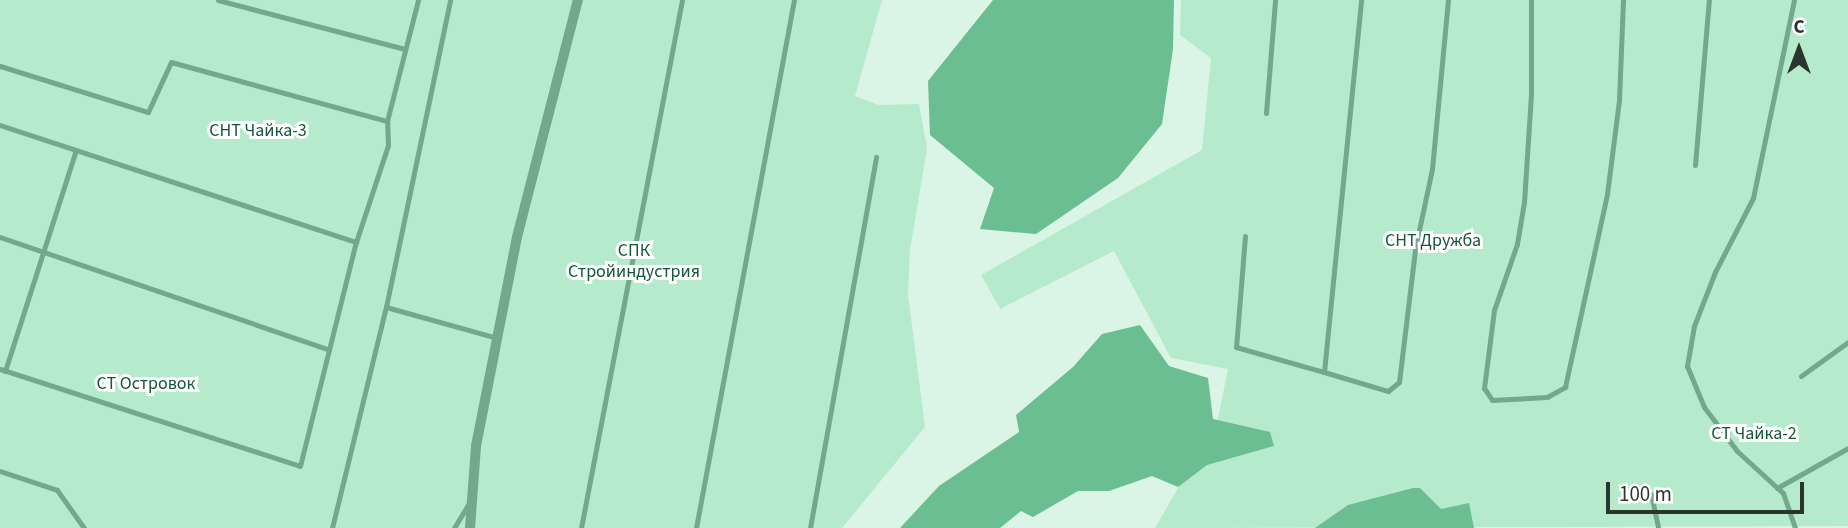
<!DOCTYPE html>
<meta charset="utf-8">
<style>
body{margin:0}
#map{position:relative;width:1848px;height:528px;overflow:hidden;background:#daf5e5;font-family:"Source Sans 3",sans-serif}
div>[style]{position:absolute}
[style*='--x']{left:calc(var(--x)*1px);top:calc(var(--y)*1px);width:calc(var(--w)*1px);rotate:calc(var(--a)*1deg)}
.green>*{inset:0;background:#b5ebcc}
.water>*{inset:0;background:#6bbe92}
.service>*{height:5px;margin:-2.5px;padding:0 2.5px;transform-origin:2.5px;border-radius:2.5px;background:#72a98b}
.minor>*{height:10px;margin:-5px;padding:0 5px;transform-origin:5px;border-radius:5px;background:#72a98b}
span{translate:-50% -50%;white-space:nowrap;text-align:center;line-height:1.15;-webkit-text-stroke:6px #fff;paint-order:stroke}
.park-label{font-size:18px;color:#155538}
.north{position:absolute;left:1764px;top:14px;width:70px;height:70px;-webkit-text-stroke:5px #fff;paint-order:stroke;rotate:0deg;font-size:19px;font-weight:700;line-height:28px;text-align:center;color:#2a352f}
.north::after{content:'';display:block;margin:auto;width:24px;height:32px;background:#2a352f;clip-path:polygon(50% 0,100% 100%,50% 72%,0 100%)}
.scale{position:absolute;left:1606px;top:482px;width:198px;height:32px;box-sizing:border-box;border:4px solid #2a352f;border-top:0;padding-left:9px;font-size:21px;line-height:24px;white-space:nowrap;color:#2a352f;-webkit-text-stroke:5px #fff;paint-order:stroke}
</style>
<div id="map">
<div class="green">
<div style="clip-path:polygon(0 0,882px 0,855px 96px,879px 105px,919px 104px,927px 148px,910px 250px,908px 294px,925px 427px,842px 528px,0 528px)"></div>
<div style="clip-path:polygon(1181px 0,1848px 0,1848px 526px,1155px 528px,1218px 418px,1228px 369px,1171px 358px,1114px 251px,1000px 309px,981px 275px,1202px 150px,1211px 58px,1180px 35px)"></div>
</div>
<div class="water">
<div style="clip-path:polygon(993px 0,1174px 0,1173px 49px,1162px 124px,1118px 178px,1036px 234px,980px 229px,994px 188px,930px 135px,928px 81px)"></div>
<div style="clip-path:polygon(1140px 325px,1169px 366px,1208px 378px,1213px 419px,1270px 432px,1274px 446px,1207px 465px,1178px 487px,1152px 476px,1109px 491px,1078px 491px,1033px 517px,1021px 511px,1000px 528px,900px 528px,939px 486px,1019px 432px,1016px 415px,1073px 367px,1102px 334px)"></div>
<div style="clip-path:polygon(1413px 488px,1420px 488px,1441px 509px,1469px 503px,1474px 528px,1315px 528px,1348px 505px)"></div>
</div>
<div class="service">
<div style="--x:218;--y:0;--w:193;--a:14.7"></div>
<div style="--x:1531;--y:0;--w:94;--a:90"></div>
<div style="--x:1531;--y:94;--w:108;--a:93.7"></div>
<div style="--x:1524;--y:202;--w:43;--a:99.5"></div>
<div style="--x:1517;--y:244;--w:70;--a:109.2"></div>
<div style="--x:1494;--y:310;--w:79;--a:97.3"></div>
<div style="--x:1484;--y:388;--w:14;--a:56"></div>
<div style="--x:1492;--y:400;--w:55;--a:-3.1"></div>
<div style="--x:1547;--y:397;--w:21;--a:-29"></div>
<div style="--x:1565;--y:387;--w:198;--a:-77.7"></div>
<div style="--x:1607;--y:194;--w:95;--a:-82.7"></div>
<div style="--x:1619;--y:100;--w:100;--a:-87.7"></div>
<div style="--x:1794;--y:0;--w:202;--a:101.7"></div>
<div style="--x:1753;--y:198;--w:83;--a:117.2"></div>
<div style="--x:1715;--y:272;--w:58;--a:111.3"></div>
<div style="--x:1694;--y:326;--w:41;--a:99.9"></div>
<div style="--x:1687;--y:366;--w:44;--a:67.5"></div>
<div style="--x:1704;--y:407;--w:55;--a:53.1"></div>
<div style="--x:1737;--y:451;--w:62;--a:42.4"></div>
<div style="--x:1783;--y:493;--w:37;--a:71"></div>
<div style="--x:0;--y:66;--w:155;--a:17.3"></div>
<div style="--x:148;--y:112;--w:55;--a:-65.3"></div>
<div style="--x:171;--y:62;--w:224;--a:15.3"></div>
<div style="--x:1266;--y:113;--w:113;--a:-85.4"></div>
<div style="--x:0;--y:125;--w:375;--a:18.2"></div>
<div style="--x:1695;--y:165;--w:166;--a:-85.2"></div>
<div style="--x:1245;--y:236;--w:111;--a:94.6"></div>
<div style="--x:1236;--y:347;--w:91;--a:15.9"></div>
<div style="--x:1324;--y:372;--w:374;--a:-84.3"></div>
<div style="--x:0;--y:237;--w:347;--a:18.9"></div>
<div style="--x:386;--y:307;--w:314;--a:-78.2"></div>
<div style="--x:0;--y:369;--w:315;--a:17.9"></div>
<div style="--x:300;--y:466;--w:231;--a:-76"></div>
<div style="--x:356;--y:242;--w:102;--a:-71.7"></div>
<div style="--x:388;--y:145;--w:24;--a:-92"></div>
<div style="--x:387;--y:121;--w:125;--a:-75.6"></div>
<div style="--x:5;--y:371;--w:232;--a:-72.2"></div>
<div style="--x:1324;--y:372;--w:67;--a:16.5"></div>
<div style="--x:1388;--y:391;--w:14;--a:-39"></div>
<div style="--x:1399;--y:382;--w:134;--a:-83.1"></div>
<div style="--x:1415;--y:249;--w:82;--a:-78"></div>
<div style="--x:1432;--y:169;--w:170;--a:-84.6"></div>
<div style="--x:1801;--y:376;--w:58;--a:-35.9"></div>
<div style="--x:0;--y:471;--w:60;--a:18.4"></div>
<div style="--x:57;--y:490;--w:47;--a:54.6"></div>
<div style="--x:1777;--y:488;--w:81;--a:-29.4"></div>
<div style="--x:1651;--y:494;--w:35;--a:78"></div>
<div style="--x:332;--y:528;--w:228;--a:-76.3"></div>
<div style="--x:386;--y:307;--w:115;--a:15.6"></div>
<div style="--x:454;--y:528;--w:29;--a:-59"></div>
<div style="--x:581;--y:528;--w:538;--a:-79.17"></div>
<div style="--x:696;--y:528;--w:537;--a:-79.49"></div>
<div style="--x:810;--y:528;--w:377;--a:-79.9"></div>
</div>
<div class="minor">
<div style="--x:470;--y:528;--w:82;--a:-85.8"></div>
<div style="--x:476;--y:446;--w:213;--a:-78.9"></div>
<div style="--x:517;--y:237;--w:245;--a:-75.6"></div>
</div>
<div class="park-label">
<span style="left:258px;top:131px">СНТ Чайка-3</span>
<span style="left:1433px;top:241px">СНТ Дружба</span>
<span style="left:634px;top:262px">СПК<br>Стройиндустрия</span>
<span style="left:146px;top:384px">СТ Островок</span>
<span style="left:1754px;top:434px">СТ Чайка-2</span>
</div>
<div class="north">С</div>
<div class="scale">100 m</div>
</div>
